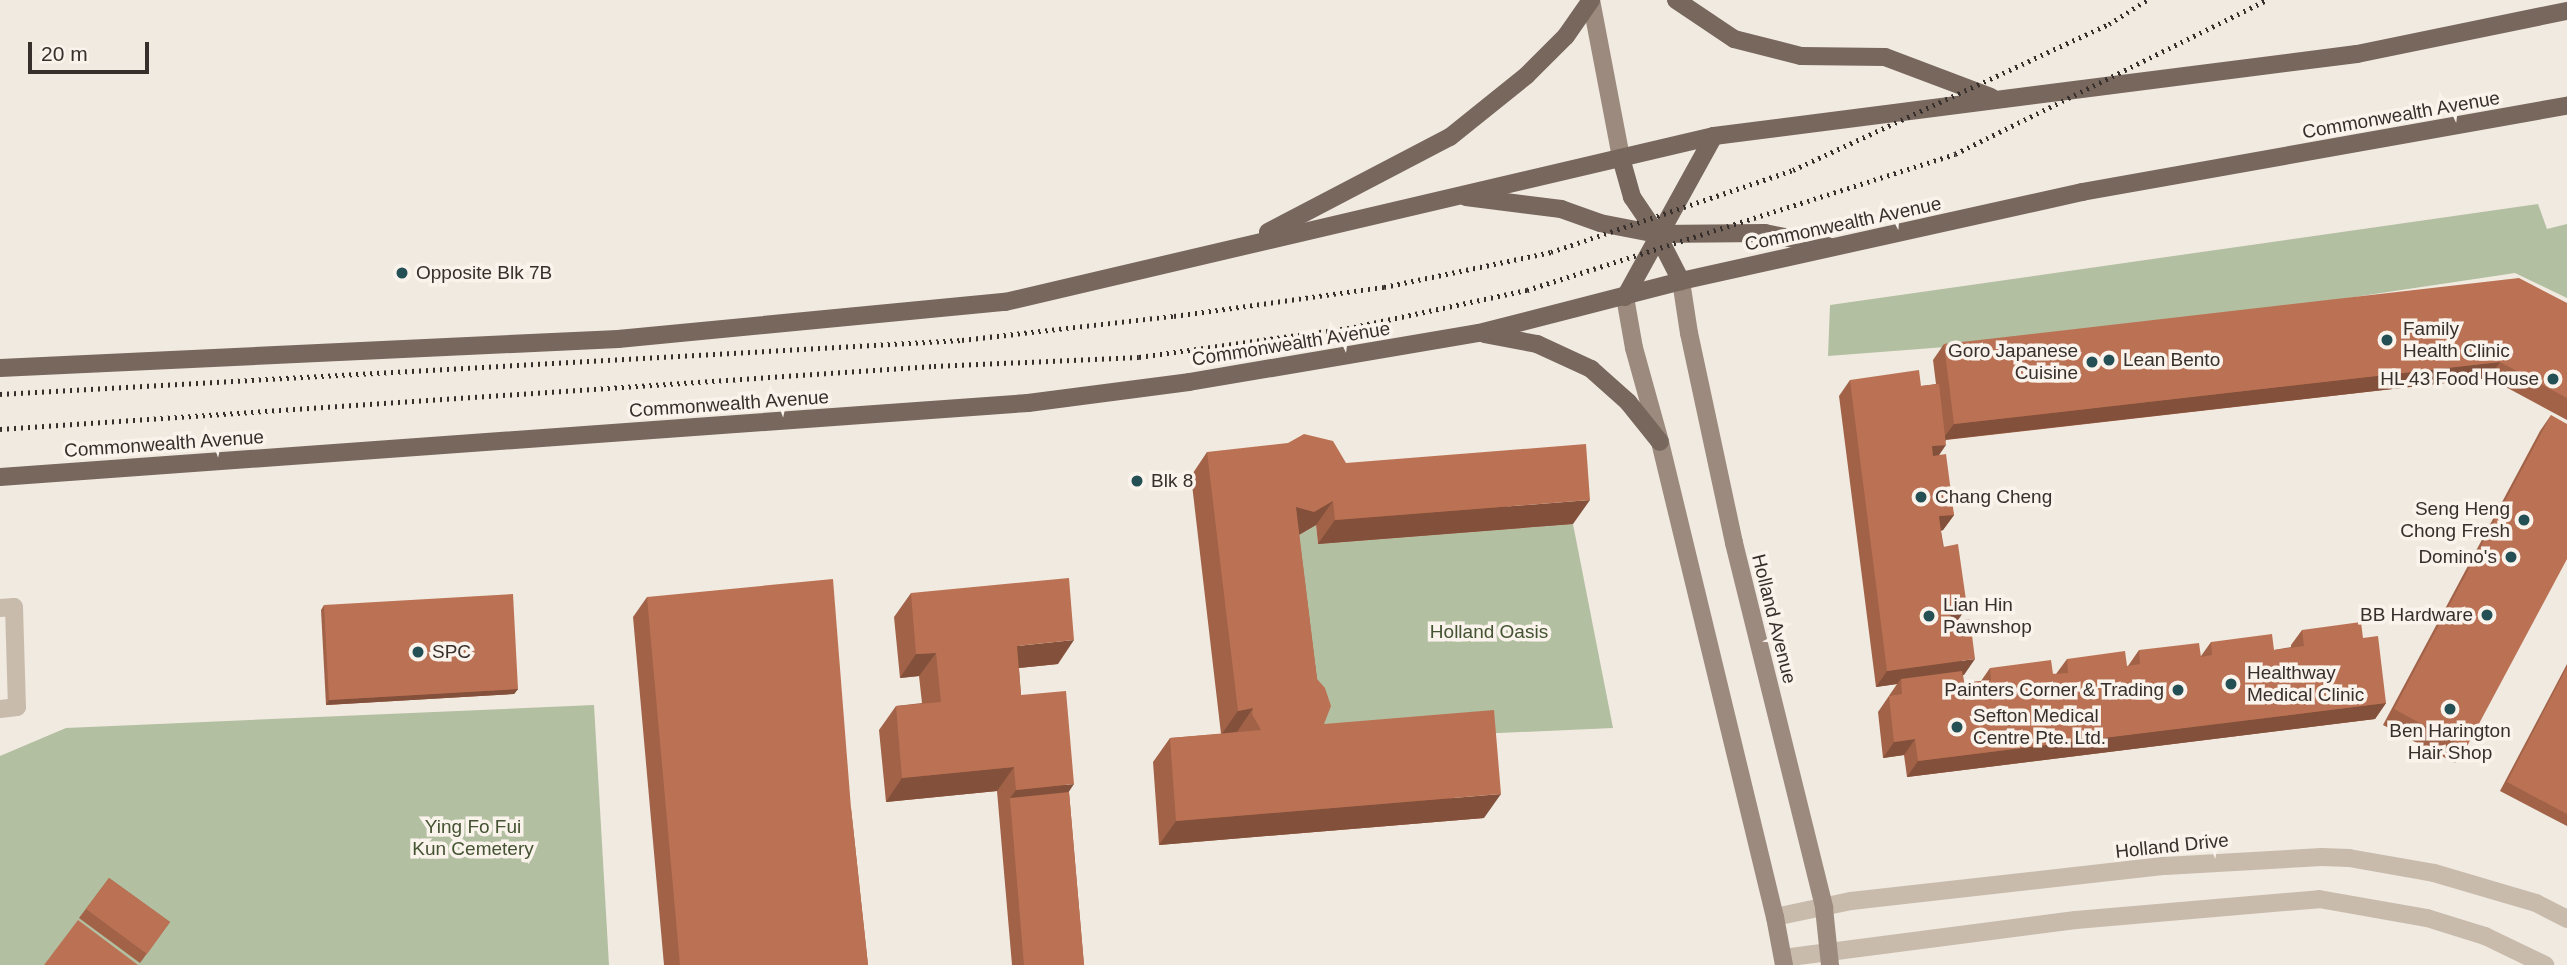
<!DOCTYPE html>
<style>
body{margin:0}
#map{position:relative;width:2567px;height:965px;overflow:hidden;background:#f1eae0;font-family:Helvetica,sans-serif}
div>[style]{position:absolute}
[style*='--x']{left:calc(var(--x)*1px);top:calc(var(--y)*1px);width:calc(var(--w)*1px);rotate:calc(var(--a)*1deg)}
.green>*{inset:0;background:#b3bfa1}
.lane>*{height:18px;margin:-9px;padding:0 9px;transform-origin:9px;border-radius:9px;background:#c8bbac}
.street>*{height:18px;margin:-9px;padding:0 9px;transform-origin:9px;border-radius:9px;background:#c8bbac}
.secondary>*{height:18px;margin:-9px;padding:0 9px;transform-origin:9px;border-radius:9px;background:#9c8a7e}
.primary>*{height:18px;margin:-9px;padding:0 9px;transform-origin:9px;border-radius:9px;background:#77675d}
.rail>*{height:5px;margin-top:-2.5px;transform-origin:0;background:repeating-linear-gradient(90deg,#372f2b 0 2px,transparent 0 7px)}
.wall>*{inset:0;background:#a16248}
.shaded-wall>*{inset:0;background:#83503b}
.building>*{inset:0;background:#bb7254}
.dots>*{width:19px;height:19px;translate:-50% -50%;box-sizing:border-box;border:4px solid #f9f3ec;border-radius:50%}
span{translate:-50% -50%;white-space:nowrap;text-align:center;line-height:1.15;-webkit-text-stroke:7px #f9f3ec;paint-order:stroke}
.street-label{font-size:19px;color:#372f2b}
.poi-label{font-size:19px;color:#372f2b}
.left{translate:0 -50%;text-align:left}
.right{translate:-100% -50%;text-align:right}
.park-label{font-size:19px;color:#445331}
.scale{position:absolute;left:28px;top:42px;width:121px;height:32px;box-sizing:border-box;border:4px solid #372f2b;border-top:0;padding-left:9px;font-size:21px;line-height:24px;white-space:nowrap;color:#372f2b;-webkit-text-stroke:5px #f9f3ec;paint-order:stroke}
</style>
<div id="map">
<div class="green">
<div style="clip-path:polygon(2538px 204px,2547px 229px,2567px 224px,2567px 298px,2515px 273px,2101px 335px,1828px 356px,1830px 305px)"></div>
<div style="clip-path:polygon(1573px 524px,1613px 728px,1477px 734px,1308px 748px,1297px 536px,1316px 525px,1318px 544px)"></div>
<div style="clip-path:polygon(594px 705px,609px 965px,0 965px,0 756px,66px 728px)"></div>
</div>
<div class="lane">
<div style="--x:0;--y:608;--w:14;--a:-4"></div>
<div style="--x:14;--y:607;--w:100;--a:88.3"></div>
<div style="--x:17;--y:707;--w:17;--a:173"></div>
</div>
<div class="street">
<div style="--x:1775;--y:917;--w:78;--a:-11.9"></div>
<div style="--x:1851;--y:901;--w:316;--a:-6.4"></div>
<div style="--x:2165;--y:866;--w:157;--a:-3.3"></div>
<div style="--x:2322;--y:857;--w:27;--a:2"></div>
<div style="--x:2349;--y:858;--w:86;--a:10"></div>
<div style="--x:2434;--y:873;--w:106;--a:16.4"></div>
<div style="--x:2536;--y:903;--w:35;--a:27"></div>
<div style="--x:1783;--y:958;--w:295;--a:-7.4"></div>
<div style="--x:2076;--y:920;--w:244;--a:-4.9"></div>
<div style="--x:2319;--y:899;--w:110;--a:10"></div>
<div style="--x:2427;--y:918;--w:61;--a:17.2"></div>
<div style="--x:2485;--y:936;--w:67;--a:25.8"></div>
</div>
<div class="secondary">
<div style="--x:1591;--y:0;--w:161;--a:79.2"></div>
<div style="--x:1681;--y:281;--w:53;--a:81.3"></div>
<div style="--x:1689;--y:333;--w:215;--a:77.9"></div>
<div style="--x:1734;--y:543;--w:376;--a:76.1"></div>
<div style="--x:1824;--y:908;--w:57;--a:84"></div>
<div style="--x:1625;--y:297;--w:52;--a:80"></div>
<div style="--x:1634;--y:348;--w:98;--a:74.5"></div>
<div style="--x:1660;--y:442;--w:489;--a:76.4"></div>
<div style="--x:1775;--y:917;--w:49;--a:79.4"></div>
</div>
<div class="primary">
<div style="--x:1676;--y:0;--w:70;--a:33.9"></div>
<div style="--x:1734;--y:39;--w:69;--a:14.2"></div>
<div style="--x:1801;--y:56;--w:84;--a:0.7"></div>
<div style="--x:1885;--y:57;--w:113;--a:20.7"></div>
<div style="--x:1621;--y:158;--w:41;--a:74.2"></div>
<div style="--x:1632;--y:197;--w:45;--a:56"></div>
<div style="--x:1657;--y:234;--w:53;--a:62.9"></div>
<div style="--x:1466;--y:197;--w:96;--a:7.2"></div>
<div style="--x:1561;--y:209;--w:41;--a:19.7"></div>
<div style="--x:1600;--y:223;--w:58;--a:10.9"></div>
<div style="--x:1657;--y:234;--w:108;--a:-0.5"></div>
<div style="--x:1765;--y:233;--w:64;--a:11.7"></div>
<div style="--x:1268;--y:232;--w:205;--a:-27.6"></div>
<div style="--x:1450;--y:137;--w:99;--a:-38.8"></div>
<div style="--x:1527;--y:75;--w:55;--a:-45"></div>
<div style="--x:1566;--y:36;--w:44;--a:-55.2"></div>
<div style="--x:1625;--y:297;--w:184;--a:-61.1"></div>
<div style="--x:1484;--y:334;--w:54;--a:10.7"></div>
<div style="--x:1537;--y:344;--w:60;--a:24.8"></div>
<div style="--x:1591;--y:369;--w:50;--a:41.7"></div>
<div style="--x:1628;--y:402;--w:51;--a:51.3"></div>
<div style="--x:0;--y:368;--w:619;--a:-2.69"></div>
<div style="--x:618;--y:339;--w:389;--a:-5.5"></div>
<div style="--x:1005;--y:302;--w:728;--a:-13.18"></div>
<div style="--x:1714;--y:136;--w:648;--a:-7.27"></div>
<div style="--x:2357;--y:54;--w:214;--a:-11.6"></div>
<div style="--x:0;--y:477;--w:1031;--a:-4.12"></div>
<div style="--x:1028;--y:403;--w:162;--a:-7.4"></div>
<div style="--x:1189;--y:382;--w:294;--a:-9.6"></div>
<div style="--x:1479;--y:333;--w:209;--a:-14.4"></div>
<div style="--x:1681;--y:281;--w:411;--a:-12.5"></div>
<div style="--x:2082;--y:192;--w:493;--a:-10.1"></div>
</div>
<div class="rail">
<div style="--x:0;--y:394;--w:964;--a:-3.21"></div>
<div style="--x:962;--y:340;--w:213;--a:-6.5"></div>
<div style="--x:1174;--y:316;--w:212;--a:-7.9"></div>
<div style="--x:1384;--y:287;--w:171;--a:-11.8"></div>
<div style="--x:1551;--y:252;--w:256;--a:-18.7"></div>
<div style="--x:1793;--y:170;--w:348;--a:-24.8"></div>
<div style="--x:2109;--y:24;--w:45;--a:-32.3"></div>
<div style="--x:0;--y:429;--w:936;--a:-3.86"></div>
<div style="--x:934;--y:366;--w:205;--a:-2.5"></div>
<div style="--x:1139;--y:357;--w:217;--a:-7.9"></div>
<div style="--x:1354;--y:327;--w:177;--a:-12.1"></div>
<div style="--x:1527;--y:290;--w:449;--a:-17.6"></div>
<div style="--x:1955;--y:154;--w:347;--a:-26.3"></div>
</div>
<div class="wall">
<div style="clip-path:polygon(2567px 303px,2567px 420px,2489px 378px,1946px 440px,1939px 455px,1954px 515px,1943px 530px,1941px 531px,1957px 621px,1964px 675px,1963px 675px,1964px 683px,1981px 681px,1990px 668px,2056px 674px,2067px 659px,2128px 666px,2139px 650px,2201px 656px,2211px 642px,2274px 650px,2291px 647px,2291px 645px,2302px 630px,2363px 638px,2386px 703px,2375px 719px,1907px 777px,1904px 755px,1883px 758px,1878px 712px,1897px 684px,1876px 687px,1839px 396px,1850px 380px,1921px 386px,1936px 384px,1933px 360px,1944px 344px)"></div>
<div style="clip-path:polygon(2551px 415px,2466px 748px,2455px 763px,2383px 725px,2540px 431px)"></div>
<div style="clip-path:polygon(1207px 452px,1346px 463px,1573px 524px,1318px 544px,1316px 525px,1299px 535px,1317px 679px,1324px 724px,1484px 818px,1159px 845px,1153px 762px,1170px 738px,1221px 734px,1191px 476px)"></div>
<div style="clip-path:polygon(911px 593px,1058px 664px,1019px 668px,1021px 695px,1069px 792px,1084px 965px,1012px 965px,997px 791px,886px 802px,879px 730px,896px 706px,922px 703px,919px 676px,900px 678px,894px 617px)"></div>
<div style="clip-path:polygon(647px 597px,851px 808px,868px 965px,664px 965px,633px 617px)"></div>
<div style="clip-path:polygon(324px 605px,518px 689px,514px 694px,326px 705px,321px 610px)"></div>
<div style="clip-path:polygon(2567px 664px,2567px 826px,2500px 791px)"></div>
<div style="clip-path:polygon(109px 878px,170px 922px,140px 963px,79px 918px)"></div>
</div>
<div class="shaded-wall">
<div style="clip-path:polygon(2500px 362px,2489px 378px,1942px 440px,1954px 424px)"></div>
<div style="clip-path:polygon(1946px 445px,1935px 461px,1921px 462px,1932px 446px)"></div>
<div style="clip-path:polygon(1590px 500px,1573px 524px,1318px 544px,1335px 520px)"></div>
<div style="clip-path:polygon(1333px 501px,1316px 525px,1297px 536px,1296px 507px)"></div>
<div style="clip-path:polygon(1954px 515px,1943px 530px,1928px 532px,1939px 516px)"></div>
<div style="clip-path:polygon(1967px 607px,1956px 623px,1939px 625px,1950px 609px)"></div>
<div style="clip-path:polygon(1074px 640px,1058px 664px,1000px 670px,1017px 646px)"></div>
<div style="clip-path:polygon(936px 653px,919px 676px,900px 678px,916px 654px)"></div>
<div style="clip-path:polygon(1975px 659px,1964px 675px,1901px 683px,1901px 679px,1897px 684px,1876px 687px,1887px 671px)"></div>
<div style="clip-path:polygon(518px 689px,514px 694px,326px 705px,329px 700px)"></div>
<div style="clip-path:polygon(2386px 703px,2375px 719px,1907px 777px,1918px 761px)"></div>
<div style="clip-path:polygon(1253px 708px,1237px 732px,1221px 735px,1238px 711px)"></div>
<div style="clip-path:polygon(1915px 739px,1904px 755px,1883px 758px,1894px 742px)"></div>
<div style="clip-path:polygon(1014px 767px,997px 791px,886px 802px,902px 778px)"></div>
<div style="clip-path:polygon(1074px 784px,1058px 808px,1010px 798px,1016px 790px)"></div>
<div style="clip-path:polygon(1501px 794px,1484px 818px,1159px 845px,1176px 821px)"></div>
</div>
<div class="building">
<div style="clip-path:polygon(2519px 278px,2567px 303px,2567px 398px,2500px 362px,1954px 424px,1944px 344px)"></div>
<div style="clip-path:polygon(1919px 370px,1921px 386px,1939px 384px,1946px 445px,1932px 446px,1933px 456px,1946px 454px,1954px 515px,1939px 516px,1943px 547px,1958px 544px,1967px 607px,1950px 609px,1951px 622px,1970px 619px,1975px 659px,1887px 671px,1850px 380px)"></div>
<div style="clip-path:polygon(2551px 415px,2567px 424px,2567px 559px,2466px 748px,2394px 709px)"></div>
<div style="clip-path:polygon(1304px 434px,1333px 441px,1346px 463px,1586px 444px,1590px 500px,1335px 520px,1333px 501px,1314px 512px,1296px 507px,1317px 679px,1325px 688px,1331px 706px,1324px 724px,1494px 710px,1501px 794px,1176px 821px,1170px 738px,1261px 730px,1252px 714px,1253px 708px,1238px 711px,1207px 452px,1288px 443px)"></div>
<div style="clip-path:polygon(1069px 578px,1074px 640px,1017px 646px,1021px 695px,1066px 691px,1074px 784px,1016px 790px,1014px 767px,902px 778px,896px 706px,941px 702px,936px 653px,916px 654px,911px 593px)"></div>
<div style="clip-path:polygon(833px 579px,851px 808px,868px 965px,680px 965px,647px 597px)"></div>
<div style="clip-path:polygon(513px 594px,518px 689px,329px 700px,324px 605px)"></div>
<div style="clip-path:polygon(2361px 622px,2363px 638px,2378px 636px,2386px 703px,1918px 761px,1915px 739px,1894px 742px,1889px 696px,1902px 694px,1901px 679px,1962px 671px,1964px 683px,1991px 680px,1990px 668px,2051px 660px,2053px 674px,2068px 673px,2067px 659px,2125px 651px,2127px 666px,2140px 664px,2139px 650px,2199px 643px,2201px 657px,2212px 655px,2211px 642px,2272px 634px,2274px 650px,2304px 646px,2302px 630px)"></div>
<div style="clip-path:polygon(2567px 667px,2567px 814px,2507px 782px)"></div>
<div style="clip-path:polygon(1069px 792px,1084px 965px,1024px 965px,1010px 798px)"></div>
<div style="clip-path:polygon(109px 878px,170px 922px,147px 954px,86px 909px)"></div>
<div style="clip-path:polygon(78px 920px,138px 965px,44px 965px)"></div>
</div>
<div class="dots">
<div style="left:402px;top:273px;background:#244f55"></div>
<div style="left:2387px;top:340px;background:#244f55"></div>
<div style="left:2109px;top:360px;background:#244f55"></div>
<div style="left:2092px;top:362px;background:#244f55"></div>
<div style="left:2553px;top:379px;background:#244f55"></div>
<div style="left:1137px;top:481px;background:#244f55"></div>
<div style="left:1921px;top:497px;background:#244f55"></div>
<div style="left:2524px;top:520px;background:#244f55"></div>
<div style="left:2511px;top:557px;background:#244f55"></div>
<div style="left:2487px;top:615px;background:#244f55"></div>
<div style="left:1929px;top:616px;background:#244f55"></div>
<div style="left:418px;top:652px;background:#244f55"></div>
<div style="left:2231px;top:684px;background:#244f55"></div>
<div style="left:2178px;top:690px;background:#244f55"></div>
<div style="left:2450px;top:709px;background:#244f55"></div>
<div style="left:1957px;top:727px;background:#244f55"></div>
</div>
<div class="street-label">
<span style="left:2401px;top:115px;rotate:-10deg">Commonwealth Avenue</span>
<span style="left:1843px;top:224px;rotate:-12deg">Commonwealth Avenue</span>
<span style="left:1291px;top:344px;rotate:-9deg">Commonwealth Avenue</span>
<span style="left:729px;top:404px;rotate:-4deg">Commonwealth Avenue</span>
<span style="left:164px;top:444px;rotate:-4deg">Commonwealth Avenue</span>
<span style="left:1774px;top:619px;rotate:76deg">Holland Avenue</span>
<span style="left:2172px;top:846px;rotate:-6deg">Holland Drive</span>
</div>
<div class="poi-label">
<span class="left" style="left:416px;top:273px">Opposite Blk 7B</span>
<span class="left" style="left:2403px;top:340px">Family<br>Health Clinic</span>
<span class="right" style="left:2078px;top:362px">Goro Japanese<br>Cuisine</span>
<span class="left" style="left:2123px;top:360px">Lean Bento</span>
<span class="right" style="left:2539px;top:379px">HL 43 Food House</span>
<span class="left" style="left:1151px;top:481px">Blk 8</span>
<span class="left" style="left:1935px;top:497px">Chang Cheng</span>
<span class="right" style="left:2510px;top:520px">Seng Heng<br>Chong Fresh</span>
<span class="right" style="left:2497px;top:557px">Domino's</span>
<span class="left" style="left:1943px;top:616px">Lian Hin<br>Pawnshop</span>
<span class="right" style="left:2473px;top:615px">BB Hardware</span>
<span class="left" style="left:432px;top:652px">SPC</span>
<span class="left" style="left:2247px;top:684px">Healthway<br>Medical Clinic</span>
<span class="right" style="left:2164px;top:690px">Painters Corner &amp; Trading</span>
<span class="left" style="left:1973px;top:727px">Sefton Medical<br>Centre Pte. Ltd.</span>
<span style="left:2450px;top:742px">Ben Harington<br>Hair Shop</span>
</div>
<div class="park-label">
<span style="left:1489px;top:632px">Holland Oasis</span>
<span style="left:473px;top:838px">Ying Fo Fui<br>Kun Cemetery</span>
</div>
<div class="scale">20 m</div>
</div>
